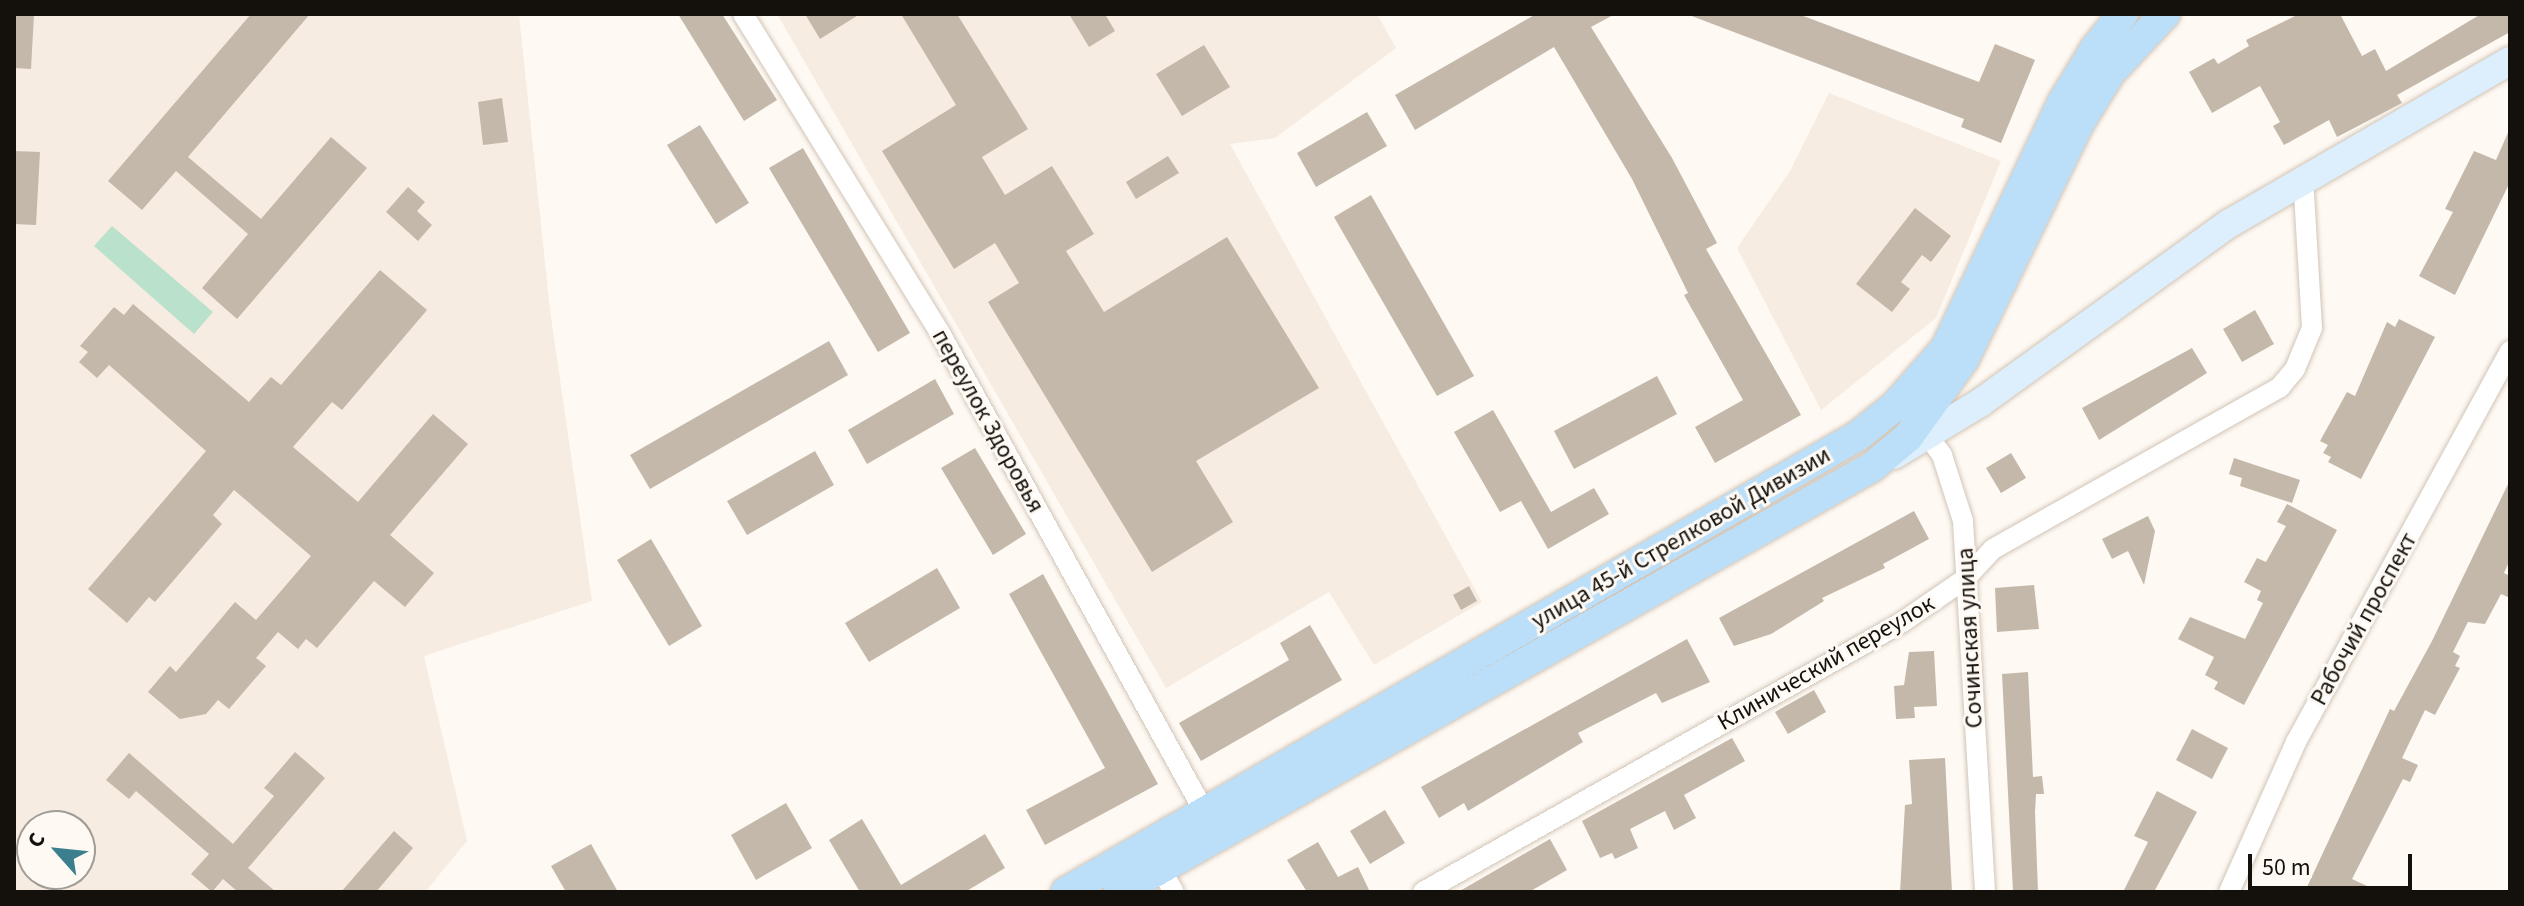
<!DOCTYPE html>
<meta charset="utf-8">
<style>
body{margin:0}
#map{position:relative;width:2524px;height:906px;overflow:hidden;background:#fef9f3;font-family:"Source Sans 3",sans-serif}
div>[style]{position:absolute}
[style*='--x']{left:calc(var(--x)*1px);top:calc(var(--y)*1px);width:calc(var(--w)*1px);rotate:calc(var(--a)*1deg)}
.built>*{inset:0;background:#f7ece1}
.green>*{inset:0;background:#b9e1cb}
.building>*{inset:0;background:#c4b8aa}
.roads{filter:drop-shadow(0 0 2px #d1c4b6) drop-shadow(0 0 2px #d1c4b6)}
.street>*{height:20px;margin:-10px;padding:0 10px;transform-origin:10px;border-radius:10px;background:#fff}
.secondary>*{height:28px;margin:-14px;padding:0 14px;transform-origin:14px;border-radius:14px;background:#ddeffc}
.primary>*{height:30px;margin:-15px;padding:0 15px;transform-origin:15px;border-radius:15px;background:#bcdff9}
span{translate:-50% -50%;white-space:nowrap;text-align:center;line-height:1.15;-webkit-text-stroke:6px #fef9f3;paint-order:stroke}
.street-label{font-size:24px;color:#14100b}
.frame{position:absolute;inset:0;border:16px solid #14100b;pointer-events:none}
.north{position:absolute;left:16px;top:810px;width:80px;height:80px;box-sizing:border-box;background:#fef9f3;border:2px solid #a09c96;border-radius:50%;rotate:297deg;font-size:22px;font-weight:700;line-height:32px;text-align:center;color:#14100b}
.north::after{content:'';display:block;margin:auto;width:28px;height:36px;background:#3b7f8e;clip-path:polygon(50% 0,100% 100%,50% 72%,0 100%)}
.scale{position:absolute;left:2248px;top:854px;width:164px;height:36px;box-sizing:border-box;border:4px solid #14100b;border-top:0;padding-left:10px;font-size:24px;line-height:28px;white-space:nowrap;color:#14100b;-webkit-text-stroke:6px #fef9f3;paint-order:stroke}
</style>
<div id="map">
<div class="built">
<div style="clip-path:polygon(evenodd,14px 14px,519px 14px,550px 310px,592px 601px,424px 656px,467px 841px,425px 892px,14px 892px,14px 14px,32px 826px,80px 826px,80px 874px,32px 874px,32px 826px)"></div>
<div style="clip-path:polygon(777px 14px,1377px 14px,1396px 48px,1275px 138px,1230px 144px,1482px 602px,1374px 665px,1329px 592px,1166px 688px)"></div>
<div style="clip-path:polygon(1829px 93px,2001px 161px,1936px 318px,1821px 410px,1737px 248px,1790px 171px)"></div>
</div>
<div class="green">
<div style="clip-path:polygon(112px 226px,213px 312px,194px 334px,94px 246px)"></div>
</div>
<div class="building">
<div style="clip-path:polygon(14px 14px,34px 14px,31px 69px,14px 68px)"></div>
<div style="clip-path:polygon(251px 14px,310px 14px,188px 157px,261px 219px,331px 137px,367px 168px,237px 319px,202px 288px,248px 234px,176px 171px,142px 210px,108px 181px)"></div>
<div style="clip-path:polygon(678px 14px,722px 14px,777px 100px,744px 121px)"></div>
<div style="clip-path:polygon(805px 14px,860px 14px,820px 39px)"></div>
<div style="clip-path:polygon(901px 14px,957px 14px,1028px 129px,982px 157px,1005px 195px,1052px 166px,1094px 234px,1066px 251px,1104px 312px,1227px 237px,1319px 388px,1196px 461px,1233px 522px,1152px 572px,988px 302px,1019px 283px,995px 243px,954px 269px,882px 151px,956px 105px)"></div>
<div style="clip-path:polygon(1069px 14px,1105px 14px,1115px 31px,1089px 47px)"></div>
<div style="clip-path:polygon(1536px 14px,1615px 14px,1591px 27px,1672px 158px,1717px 243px,1706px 249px,1801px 415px,1715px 463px,1695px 427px,1743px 400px,1684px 295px,1688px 293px,1632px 179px,1554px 47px,1415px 130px,1395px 95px)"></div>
<div style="clip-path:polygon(1798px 14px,1979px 82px,1995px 44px,2035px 60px,2001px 143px,1961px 127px,1964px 119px,1689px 15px)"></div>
<div style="clip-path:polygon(2299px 14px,2340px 14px,2362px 56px,2375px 49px,2386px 71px,2481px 14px,2510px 14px,2510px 32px,2397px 95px,2402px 103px,2337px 137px,2329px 120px,2284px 145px,2273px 126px,2280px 122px,2260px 86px,2212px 113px,2189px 72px,2214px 58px,2218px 64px,2249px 46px,2246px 40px)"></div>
<div style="clip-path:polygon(1204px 45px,1230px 87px,1182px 116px,1156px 74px)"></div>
<div style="clip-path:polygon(502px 98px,508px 142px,483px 145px,478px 102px)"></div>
<div style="clip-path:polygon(1367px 112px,1387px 146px,1316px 187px,1297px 153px)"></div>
<div style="clip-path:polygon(700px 125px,749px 203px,716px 224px,667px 145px)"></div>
<div style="clip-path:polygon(2510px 128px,2510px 182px,2455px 295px,2419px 276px,2453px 212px,2445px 209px,2474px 151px,2496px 160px)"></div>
<div style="clip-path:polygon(803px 148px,910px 333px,878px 352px,769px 168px)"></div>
<div style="clip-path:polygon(14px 151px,40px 152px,36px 225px,14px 224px)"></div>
<div style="clip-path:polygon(1168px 156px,1179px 173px,1136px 199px,1126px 182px)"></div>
<div style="clip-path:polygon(408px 187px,425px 202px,417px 211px,432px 225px,418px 241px,386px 212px)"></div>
<div style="clip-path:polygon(1371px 195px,1474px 376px,1437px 396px,1334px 217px)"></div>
<div style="clip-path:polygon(1915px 208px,1951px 236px,1931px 262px,1922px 255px,1901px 282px,1910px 289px,1892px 312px,1856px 284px)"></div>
<div style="clip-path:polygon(380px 270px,427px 310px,342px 410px,332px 402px,293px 447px,358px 502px,433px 414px,468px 444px,390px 535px,434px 573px,405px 607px,374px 581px,317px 648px,306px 639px,298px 649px,278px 632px,256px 658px,266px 666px,229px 709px,218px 700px,206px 714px,180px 719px,148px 692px,170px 666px,176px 672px,235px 602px,256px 620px,311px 556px,234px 490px,213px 515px,222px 524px,155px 602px,149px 597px,127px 623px,88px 589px,206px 451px,109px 365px,97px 378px,79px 362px,88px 352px,80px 346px,114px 307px,124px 315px,133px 304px,249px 402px,271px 377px,281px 385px)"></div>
<div style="clip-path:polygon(2255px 310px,2274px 344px,2242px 362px,2223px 329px)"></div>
<div style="clip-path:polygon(2399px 319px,2435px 337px,2361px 479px,2328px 462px,2331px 457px,2323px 453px,2328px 445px,2320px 441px,2347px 392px,2355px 396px,2387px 322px,2395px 327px)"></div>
<div style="clip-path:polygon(829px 341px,848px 375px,650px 489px,630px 455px)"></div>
<div style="clip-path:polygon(2192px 348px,2207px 373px,2099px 440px,2082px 408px)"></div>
<div style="clip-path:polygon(1657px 376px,1677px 414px,1574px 469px,1554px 431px)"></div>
<div style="clip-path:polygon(935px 379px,954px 414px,867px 464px,848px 430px)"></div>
<div style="clip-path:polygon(1493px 410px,1551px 512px,1594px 488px,1609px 514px,1548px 549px,1521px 501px,1500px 512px,1454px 432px)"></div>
<div style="clip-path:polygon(975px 448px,1026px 534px,993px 555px,941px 468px)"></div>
<div style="clip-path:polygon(815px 451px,834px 485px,747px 535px,727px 501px)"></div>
<div style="clip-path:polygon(2011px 453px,2026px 478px,2001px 493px,1986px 468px)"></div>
<div style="clip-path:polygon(2234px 458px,2300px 480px,2292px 503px,2240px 486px,2242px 478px,2229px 474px)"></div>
<div style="clip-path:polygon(2510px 480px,2510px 560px,2504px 573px,2510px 576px,2510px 598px,2501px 594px,2485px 624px,2468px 622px,2453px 652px,2460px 656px,2455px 666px,2460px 668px,2435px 715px,2425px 710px,2402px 758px,2418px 765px,2410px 782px,2403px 779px,2352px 879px,2380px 892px,2318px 892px,2307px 887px,2390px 709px,2394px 711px,2432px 641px)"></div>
<div style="clip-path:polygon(2287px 504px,2337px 530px,2244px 705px,2214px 689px,2218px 682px,2205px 675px,2214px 657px,2178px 639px,2190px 617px,2245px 639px,2263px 603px,2257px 600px,2261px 591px,2244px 582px,2257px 558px,2266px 562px,2286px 526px,2277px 522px)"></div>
<div style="clip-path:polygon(1914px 511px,1929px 539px,1883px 564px,1885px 568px,1822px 598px,1824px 601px,1771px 634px,1734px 646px,1719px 618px)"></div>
<div style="clip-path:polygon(2148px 516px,2155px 531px,2144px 585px,2128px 551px,2112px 559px,2102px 539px)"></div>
<div style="clip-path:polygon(651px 539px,702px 626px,669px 646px,617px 560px)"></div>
<div style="clip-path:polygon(937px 568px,960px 608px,869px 662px,845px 623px)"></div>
<div style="clip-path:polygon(1043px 574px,1158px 784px,1045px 845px,1026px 810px,1105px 768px,1009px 594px)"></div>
<div style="clip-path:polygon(2034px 585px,2039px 629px,1997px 632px,1995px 588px)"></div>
<div style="clip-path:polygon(1469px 586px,1477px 601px,1461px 610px,1453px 595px)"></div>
<div style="clip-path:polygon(1310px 625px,1342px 680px,1201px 761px,1179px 723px,1289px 660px,1280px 643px)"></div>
<div style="clip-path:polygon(1687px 639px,1710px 682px,1662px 703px,1656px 693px,1578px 733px,1583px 742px,1468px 811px,1464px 803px,1439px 818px,1421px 787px)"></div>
<div style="clip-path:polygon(1934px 651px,1937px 706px,1914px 707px,1915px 718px,1896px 719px,1894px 686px,1904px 685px,1909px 652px)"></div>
<div style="clip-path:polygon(2028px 672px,2033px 777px,2042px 776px,2044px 794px,2036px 794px,2035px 812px,2038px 892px,2013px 892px,2002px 674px)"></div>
<div style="clip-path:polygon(1814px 690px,1826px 712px,1788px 734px,1775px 712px)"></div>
<div style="clip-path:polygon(2192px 729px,2228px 748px,2212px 779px,2176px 760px)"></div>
<div style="clip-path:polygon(1732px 738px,1745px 761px,1684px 795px,1696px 818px,1674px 830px,1665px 811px,1630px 829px,1638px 848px,1615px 859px,1612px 853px,1600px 858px,1582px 821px)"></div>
<div style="clip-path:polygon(295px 752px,325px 778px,248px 868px,276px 892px,238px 892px,223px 879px,212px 892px,191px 874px,209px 854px,136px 791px,129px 799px,106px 780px,129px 753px,233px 844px,274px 796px,264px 788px)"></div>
<div style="clip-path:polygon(1945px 758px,1952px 892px,1900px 892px,1905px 805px,1912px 804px,1909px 760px)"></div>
<div style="clip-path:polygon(2157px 791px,2197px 812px,2154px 892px,2123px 892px,2148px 842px,2134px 836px)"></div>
<div style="clip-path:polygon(786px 803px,812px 848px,756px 880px,731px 835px)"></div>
<div style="clip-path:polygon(1385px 810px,1405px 843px,1370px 864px,1350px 831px)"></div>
<div style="clip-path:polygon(862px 819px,901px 885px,985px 834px,1005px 868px,965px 892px,860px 892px,829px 840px)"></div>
<div style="clip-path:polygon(394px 831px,413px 848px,376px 892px,341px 892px)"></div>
<div style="clip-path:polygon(1550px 839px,1567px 870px,1529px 892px,1458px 892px)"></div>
<div style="clip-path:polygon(1318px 842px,1338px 877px,1358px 867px,1370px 892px,1307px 892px,1287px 860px)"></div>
<div style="clip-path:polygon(591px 844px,618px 892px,566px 892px,551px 866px)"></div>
</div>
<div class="roads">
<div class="street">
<div style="--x:743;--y:14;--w:375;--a:58.3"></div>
<div style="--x:940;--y:333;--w:559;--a:61.09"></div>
<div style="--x:1921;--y:427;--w:35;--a:53"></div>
<div style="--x:1942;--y:455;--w:69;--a:72.3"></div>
<div style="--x:1963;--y:521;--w:372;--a:86.6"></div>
<div style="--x:1161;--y:869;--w:26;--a:61"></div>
<div style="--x:1423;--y:892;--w:548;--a:-29.37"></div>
<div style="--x:1901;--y:623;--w:78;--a:-34.5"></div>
<div style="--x:1965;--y:579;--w:41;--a:-47"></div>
<div style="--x:1993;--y:549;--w:330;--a:-29.4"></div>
<div style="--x:2280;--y:387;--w:23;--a:-50"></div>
<div style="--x:2295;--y:369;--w:44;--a:-67.5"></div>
<div style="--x:2312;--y:328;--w:150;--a:-93.4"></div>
<div style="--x:2229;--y:892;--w:164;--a:-65.9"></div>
<div style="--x:2296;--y:742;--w:446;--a:-61.3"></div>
</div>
<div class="secondary">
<div style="--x:1894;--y:455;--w:100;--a:-31.2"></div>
<div style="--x:1980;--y:403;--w:308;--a:-35.8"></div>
<div style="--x:2230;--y:223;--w:323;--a:-30.1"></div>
</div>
<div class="primary">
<div style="--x:1066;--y:892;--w:915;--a:-29.95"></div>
<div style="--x:1859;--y:435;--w:48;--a:-39"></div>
<div style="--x:1896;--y:405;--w:76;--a:-48.7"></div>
<div style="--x:1946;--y:348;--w:272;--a:-64.6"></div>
<div style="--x:2063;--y:102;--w:62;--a:-58.9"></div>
<div style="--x:2095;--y:49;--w:45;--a:-51.3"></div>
<div style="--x:1119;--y:892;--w:865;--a:-29.44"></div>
<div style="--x:1872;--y:467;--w:47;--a:-39.8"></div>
<div style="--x:1908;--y:437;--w:96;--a:-54.3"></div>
<div style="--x:1964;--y:359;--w:260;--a:-64"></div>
<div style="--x:2078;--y:125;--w:61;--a:-58.4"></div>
<div style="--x:2110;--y:73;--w:81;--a:-47"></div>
</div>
</div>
<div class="street-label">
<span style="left:988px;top:421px;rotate:61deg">переулок Здоровья</span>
<span style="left:1681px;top:538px;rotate:-30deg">улица 45-й Стрелковой Дивизии</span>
<span style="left:2364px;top:619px;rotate:-61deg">Рабочий проспект</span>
<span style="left:1970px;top:638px;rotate:-93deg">Сочинская улица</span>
<span style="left:1826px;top:663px;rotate:-30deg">Клинический переулок</span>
</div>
<div class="frame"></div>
<div class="north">С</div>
<div class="scale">50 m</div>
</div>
